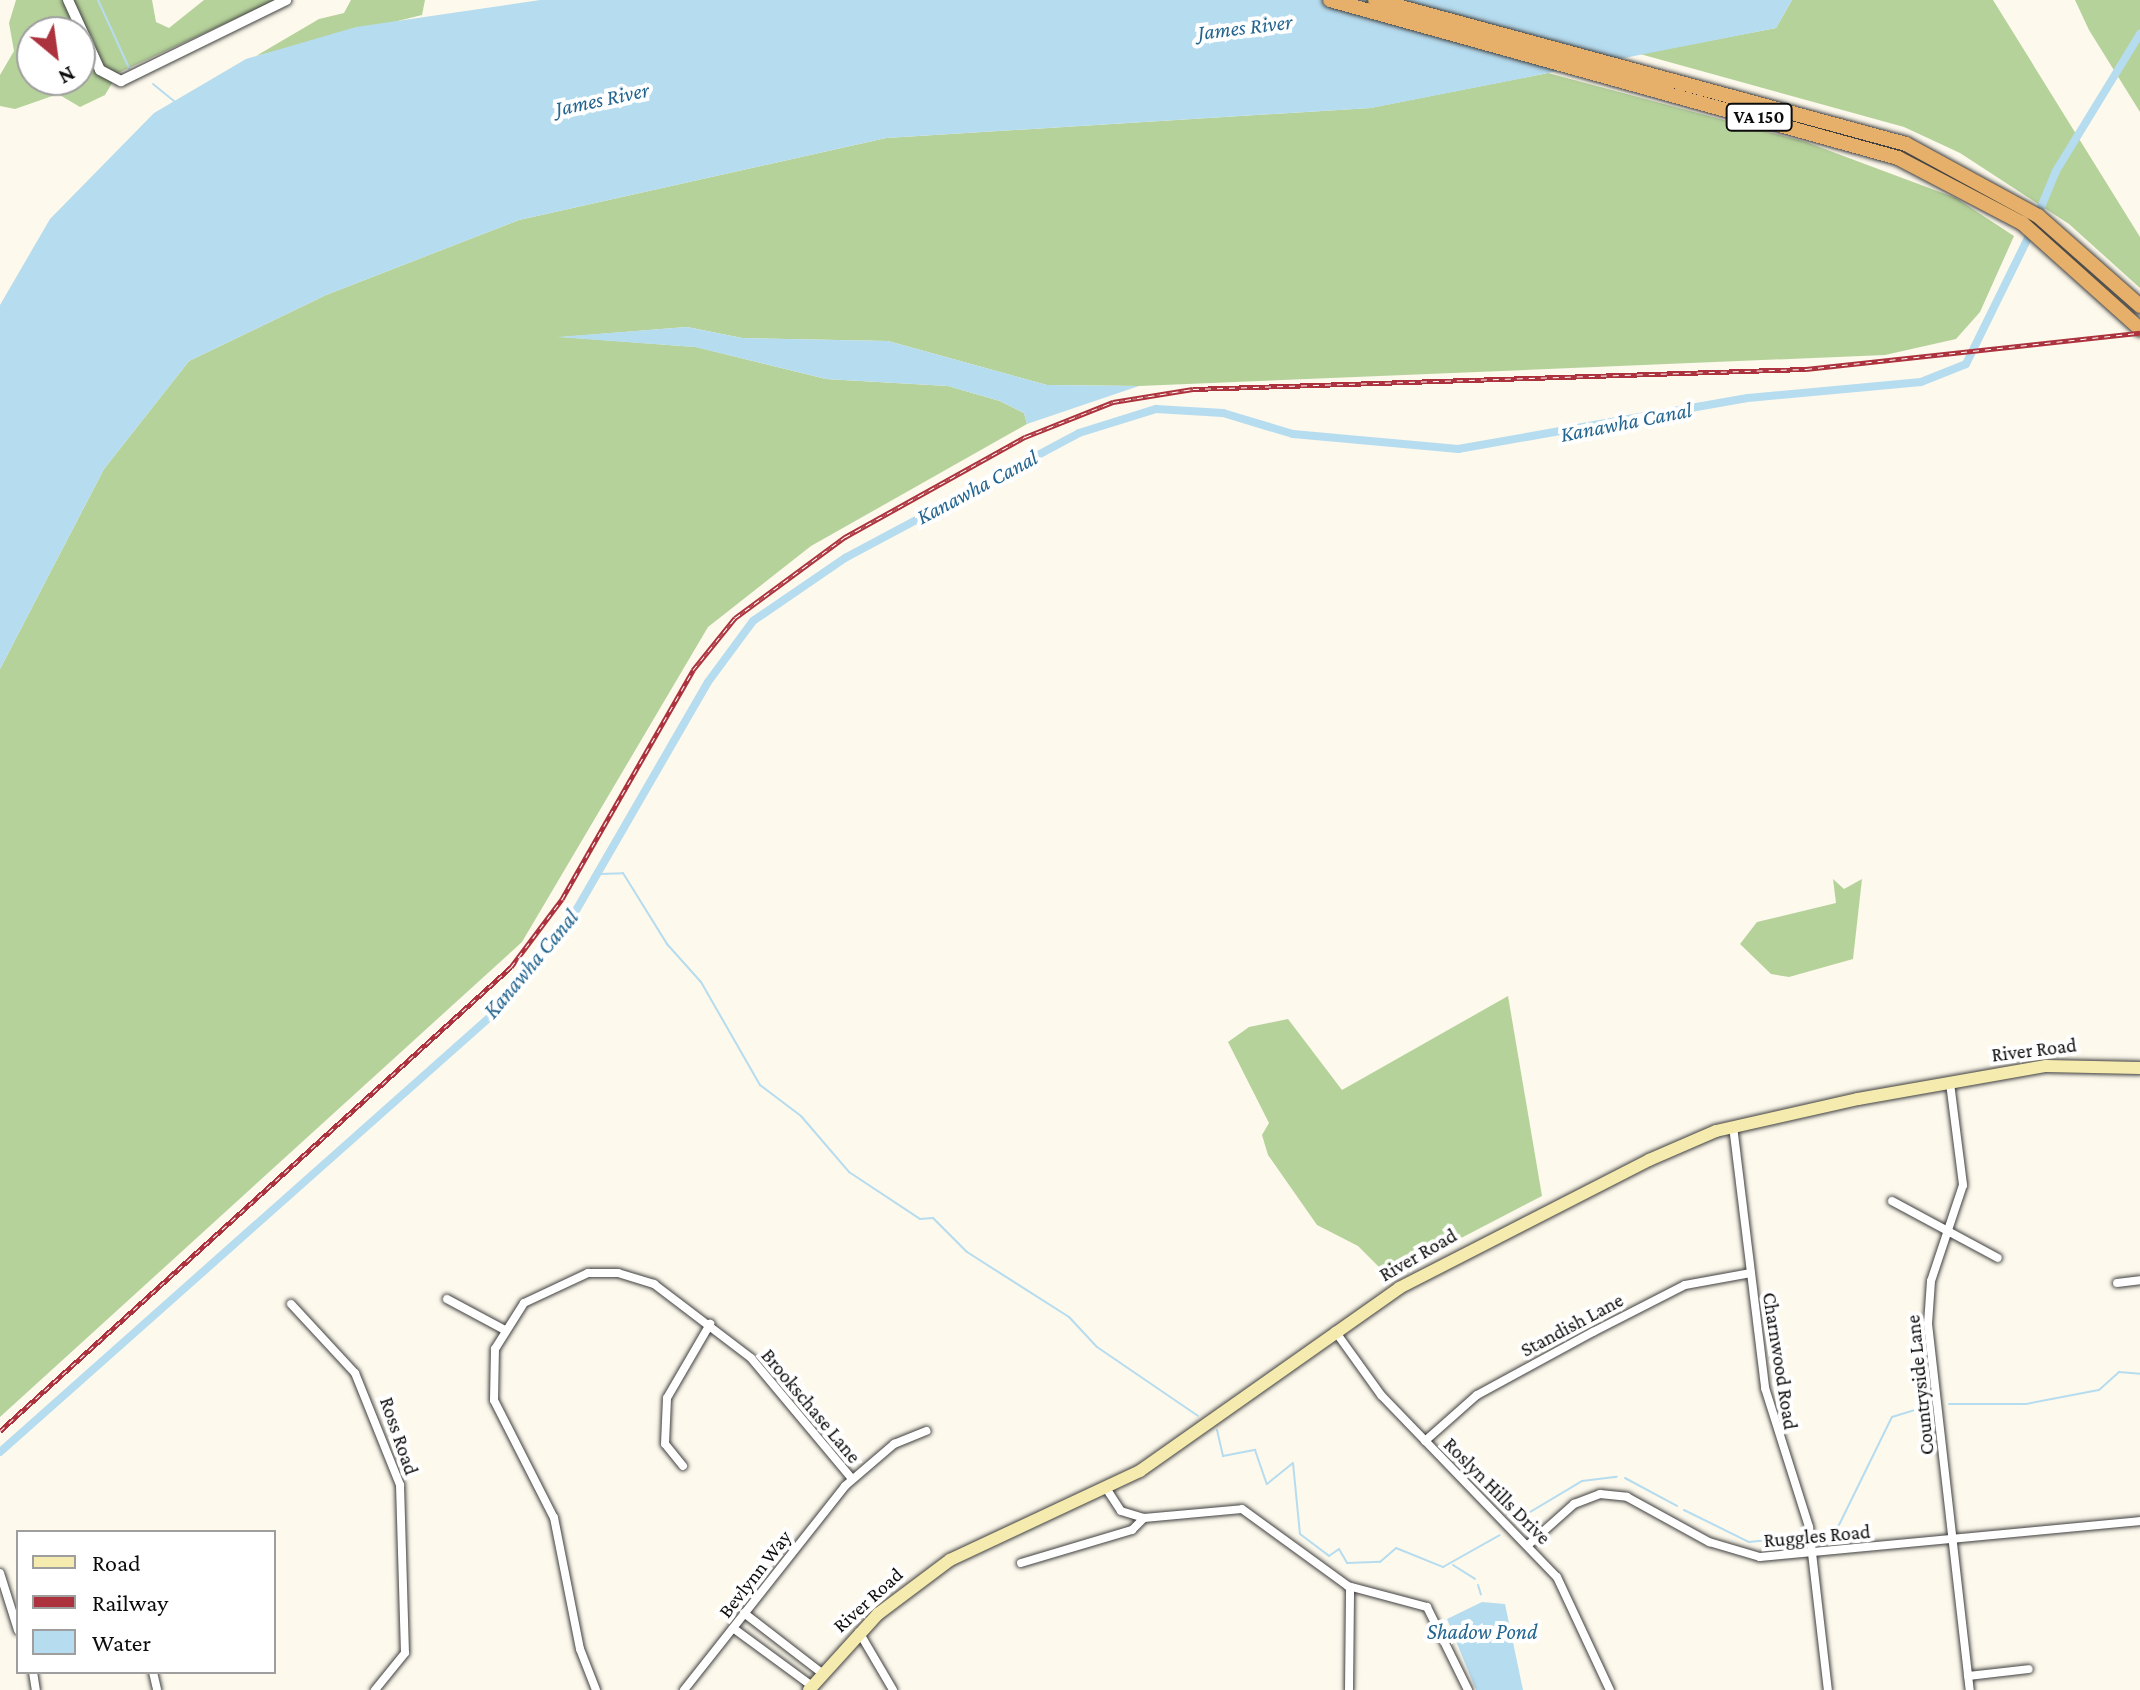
<!DOCTYPE html>
<style>
body{margin:0}
#map{position:relative;width:2140px;height:1690px;overflow:hidden;background:#fdf9ec;font-family:"Crimson Pro",serif}
div>[style]{position:absolute}
[style*='--x']{left:calc(var(--x)*1px);top:calc(var(--y)*1px);width:calc(var(--w)*1px);rotate:calc(var(--a)*1deg)}
.forest>*{inset:0;background:#b6d29b}
.water>*{inset:0;background:#b6dcef}
.stream>*{height:2px;margin:-1px;padding:0 1px;transform-origin:1px;border-radius:1px;background:#b6dcef}
.canal>*{height:8px;margin:-4px;padding:0 4px;transform-origin:4px;border-radius:4px;background:#b6dcef}
.roads{filter:drop-shadow(0 0 2px #3f3f3f) drop-shadow(0 0 2px #3f3f3f)}
.minor>*{height:8px;margin:-4px;padding:0 4px;transform-origin:4px;border-radius:4px;background:#fff}
.tertiary>*{height:10px;margin:-5px;padding:0 5px;transform-origin:5px;border-radius:5px;background:#fff}
.secondary>*{height:12px;margin:-6px;padding:0 6px;transform-origin:6px;border-radius:6px;background:#f6ebae}
.trunk>*{height:14px;margin:-7px;padding:0 7px;transform-origin:7px;border-radius:7px;background:#e7b06a}
.rail>*{height:5px;margin-top:-2.5px;transform-origin:0;background:repeating-linear-gradient(90deg,#fff 0 6px,#ac333e 0 12px);box-sizing:border-box;border-block:2px solid #ac333e}
span{translate:-50% -50%;white-space:nowrap;text-align:center;line-height:1.15;-webkit-text-stroke:8px #fff;paint-order:stroke}
.shield-label span{padding:2px 6px;background:#fff;border:2px solid;border-radius:6px;-webkit-text-stroke-width:0}
.shield-label{font-size:18px;color:#0c0c0c;font-weight:700}
.street-label{font-size:20px;color:#0c0c0c}
.water-label{font-size:22px;color:#23658f;font-style:italic}
.legend{position:absolute;left:16px;top:1530px;width:260px;height:144px;box-sizing:border-box;background:#fff;border:2px solid #9e9e9e;margin:0;padding:10px 14px;list-style:none;font-size:24px;color:#0c0c0c}
.legend li{display:flex;align-items:center;gap:16px;height:40px}
.legend b{width:40px;border:2px solid #9e9e9e}
.north{position:absolute;left:16px;top:16px;width:80px;height:80px;box-sizing:border-box;background:#fff;border:2px solid #9e9e9e;border-radius:50%;rotate:151deg;font-size:22px;font-weight:700;line-height:32px;text-align:center;color:#0c0c0c}
.north::after{content:'';display:block;margin:auto;width:28px;height:36px;background:#ac333e;clip-path:polygon(50% 0,100% 100%,50% 72%,0 100%)}
</style>
<div id="map">
<div class="forest">
<div style="clip-path:polygon(evenodd,16px 0,152px 0,156px 22px,169px 28px,204px 0,276px 0,118px 73px,105px 95px,80px 107px,58px 94px,15px 109px,0 106px,0 75px,14px 51px,9px 23px,16px 0,32px 32px,80px 32px,80px 80px,32px 80px,32px 32px)"></div>
<div style="clip-path:polygon(351px 0,425px 0,422px 15px,256px 56px,319px 19px,344px 13px)"></div>
<div style="clip-path:polygon(1792px 0,1993px 0,2140px 237px,2140px 288px,2069px 224px,1960px 153px,1904px 127px,1640px 54px,1776px 28px)"></div>
<div style="clip-path:polygon(2075px 0,2140px 0,2140px 112px,2089px 30px)"></div>
<div style="clip-path:polygon(1548px 73px,1806px 142px,1956px 198px,2014px 236px,1980px 312px,1956px 339px,1885px 355px,1139px 386px,1047px 385px,888px 341px,742px 338px,687px 327px,562px 337px,696px 347px,826px 379px,948px 386px,1000px 401px,1024px 413px,1027px 424px,811px 546px,708px 627px,522px 942px,0 1417px,0 669px,104px 469px,189px 361px,326px 295px,519px 220px,886px 138px,1370px 108px)"></div>
<div style="clip-path:polygon(1833px 879px,1844px 889px,1862px 879px,1853px 959px,1789px 977px,1771px 974px,1740px 944px,1757px 922px,1836px 903px)"></div>
<div style="clip-path:polygon(1508px 996px,1542px 1196px,1388px 1276px,1358px 1246px,1317px 1225px,1268px 1155px,1262px 1135px,1269px 1123px,1228px 1042px,1249px 1027px,1288px 1019px,1342px 1090px)"></div>
</div>
<div class="water">
<div style="clip-path:polygon(540px 0,1792px 0,1776px 28px,1371px 108px,886px 138px,519px 220px,326px 295px,189px 361px,104px 469px,0 669px,0 305px,50px 219px,154px 113px,246px 59px,356px 27px)"></div>
<div style="clip-path:polygon(687px 327px,742px 338px,888px 341px,1047px 385px,1139px 386px,1027px 424px,1024px 413px,1000px 401px,948px 386px,826px 379px,695px 347px,557px 337px)"></div>
<div style="clip-path:polygon(1482px 1602px,1505px 1604px,1523px 1690px,1476px 1690px,1447px 1619px)"></div>
</div>
<div class="stream">
<div style="--x:98;--y:0;--w:75;--a:65.5"></div>
<div style="--x:153;--y:84;--w:27;--a:39"></div>
<div style="--x:600;--y:874;--w:23;--a:-2"></div>
<div style="--x:623;--y:873;--w:84;--a:58.2"></div>
<div style="--x:667;--y:944;--w:51;--a:48.2"></div>
<div style="--x:701;--y:982;--w:119;--a:60.2"></div>
<div style="--x:760;--y:1085;--w:51;--a:37.1"></div>
<div style="--x:801;--y:1116;--w:74;--a:49.4"></div>
<div style="--x:849;--y:1172;--w:85;--a:33.5"></div>
<div style="--x:920;--y:1219;--w:13;--a:-4"></div>
<div style="--x:933;--y:1218;--w:48;--a:45"></div>
<div style="--x:967;--y:1252;--w:121;--a:32.5"></div>
<div style="--x:1069;--y:1317;--w:41;--a:47"></div>
<div style="--x:1097;--y:1347;--w:122;--a:34.3"></div>
<div style="--x:1949;--y:1404;--w:77;--a:0"></div>
<div style="--x:2026;--y:1404;--w:74;--a:-10.9"></div>
<div style="--x:2099;--y:1390;--w:27;--a:-42"></div>
<div style="--x:2119;--y:1372;--w:21;--a:5"></div>
<div style="--x:1217;--y:1430;--w:27;--a:77"></div>
<div style="--x:1223;--y:1456;--w:33;--a:-11"></div>
<div style="--x:1255;--y:1450;--w:36;--a:71"></div>
<div style="--x:1267;--y:1484;--w:33;--a:-39"></div>
<div style="--x:1293;--y:1463;--w:71;--a:84.4"></div>
<div style="--x:1300;--y:1534;--w:36;--a:37"></div>
<div style="--x:1329;--y:1556;--w:12;--a:-35"></div>
<div style="--x:1339;--y:1549;--w:16;--a:60"></div>
<div style="--x:1347;--y:1563;--w:33;--a:-2"></div>
<div style="--x:1380;--y:1562;--w:21;--a:-41"></div>
<div style="--x:1396;--y:1548;--w:51;--a:22"></div>
<div style="--x:1443;--y:1567;--w:65;--a:-29.3"></div>
<div style="--x:1625;--y:1478;--w:59;--a:28.3"></div>
<div style="--x:1684;--y:1510;--w:72;--a:26.2"></div>
<div style="--x:1749;--y:1542;--w:57;--a:-6"></div>
<div style="--x:1520;--y:1518;--w:72;--a:-30.8"></div>
<div style="--x:1582;--y:1481;--w:35;--a:-7"></div>
<div style="--x:1818;--y:1535;--w:23;--a:-25"></div>
<div style="--x:1839;--y:1525;--w:120;--a:-63.9"></div>
<div style="--x:1892;--y:1417;--w:38;--a:-17"></div>
<div style="--x:1453;--y:1565;--w:26;--a:32"></div>
<div style="--x:1478;--y:1585;--w:10;--a:73"></div>
</div>
<div class="canal">
<div style="--x:2037;--y:217;--w:50;--a:-67.6"></div>
<div style="--x:2056;--y:171;--w:161;--a:-58.5"></div>
<div style="--x:0;--y:1452;--w:657;--a:-41.6"></div>
<div style="--x:491;--y:1016;--w:132;--a:-50.9"></div>
<div style="--x:574;--y:914;--w:268;--a:-60"></div>
<div style="--x:708;--y:682;--w:76;--a:-53.6"></div>
<div style="--x:753;--y:621;--w:112;--a:-34.4"></div>
<div style="--x:845;--y:558;--w:265;--a:-28.1"></div>
<div style="--x:1079;--y:433;--w:81;--a:-17.3"></div>
<div style="--x:1156;--y:409;--w:67;--a:3.4"></div>
<div style="--x:1223;--y:413;--w:73;--a:16.7"></div>
<div style="--x:1293;--y:434;--w:166;--a:5.2"></div>
<div style="--x:1458;--y:449;--w:294;--a:-10"></div>
<div style="--x:1748;--y:398;--w:174;--a:-5.3"></div>
<div style="--x:1921;--y:382;--w:48;--a:-21.8"></div>
<div style="--x:1966;--y:364;--w:149;--a:-63.8"></div>
</div>
<div class="roads">
<div class="minor">
<div style="--x:1950;--y:1083;--w:103;--a:82.7"></div>
<div style="--x:1963;--y:1185;--w:101;--a:108.4"></div>
<div style="--x:1931;--y:1281;--w:43;--a:94"></div>
<div style="--x:1928;--y:1324;--w:368;--a:83.5"></div>
<div style="--x:1733;--y:1126;--w:264;--a:83"></div>
<div style="--x:1765;--y:1388;--w:146;--a:72.4"></div>
<div style="--x:1809;--y:1527;--w:164;--a:83.4"></div>
<div style="--x:1892;--y:1201;--w:120;--a:28.3"></div>
<div style="--x:2117;--y:1283;--w:23;--a:-7"></div>
<div style="--x:447;--y:1299;--w:64;--a:28.2"></div>
<div style="--x:291;--y:1304;--w:94;--a:47.2"></div>
<div style="--x:355;--y:1373;--w:121;--a:68.1"></div>
<div style="--x:400;--y:1485;--w:168;--a:88.3"></div>
<div style="--x:405;--y:1653;--w:48;--a:129"></div>
<div style="--x:1335;--y:1331;--w:79;--a:54.3"></div>
<div style="--x:1381;--y:1395;--w:253;--a:46"></div>
<div style="--x:1557;--y:1577;--w:125;--a:64.9"></div>
<div style="--x:1425;--y:1441;--w:69;--a:-41.5"></div>
<div style="--x:1477;--y:1395;--w:132;--a:-28.5"></div>
<div style="--x:1593;--y:1332;--w:103;--a:-27.1"></div>
<div style="--x:1685;--y:1285;--w:67;--a:-10.3"></div>
<div style="--x:683;--y:1466;--w:28;--a:-129"></div>
<div style="--x:665;--y:1444;--w:46;--a:-87.5"></div>
<div style="--x:667;--y:1398;--w:86;--a:-59.8"></div>
<div style="--x:1106;--y:1488;--w:27;--a:57"></div>
<div style="--x:1121;--y:1511;--w:24;--a:17"></div>
<div style="--x:1144;--y:1518;--w:98;--a:-5.2"></div>
<div style="--x:1242;--y:1509;--w:131;--a:36"></div>
<div style="--x:1348;--y:1586;--w:82;--a:14.9"></div>
<div style="--x:1427;--y:1607;--w:93;--a:63.7"></div>
<div style="--x:1528;--y:1545;--w:62;--a:-41.7"></div>
<div style="--x:1574;--y:1504;--w:28;--a:-21"></div>
<div style="--x:1600;--y:1494;--w:27;--a:6"></div>
<div style="--x:1627;--y:1497;--w:94;--a:28.8"></div>
<div style="--x:1709;--y:1542;--w:53;--a:16.4"></div>
<div style="--x:1760;--y:1557;--w:382;--a:-5.4"></div>
<div style="--x:1021;--y:1563;--w:116;--a:-16.6"></div>
<div style="--x:1132;--y:1530;--w:17;--a:-45"></div>
<div style="--x:0;--y:1573;--w:60;--a:72.5"></div>
<div style="--x:744;--y:1613;--w:98;--a:37.6"></div>
<div style="--x:733;--y:1628;--w:98;--a:36.3"></div>
<div style="--x:859;--y:1632;--w:67;--a:59.6"></div>
<div style="--x:33;--y:1672;--w:18;--a:81"></div>
<div style="--x:153;--y:1672;--w:18;--a:77"></div>
<div style="--x:1968;--y:1676;--w:61;--a:-6.5"></div>
<div style="--x:596;--y:1690;--w:44;--a:-111.3"></div>
<div style="--x:580;--y:1649;--w:134;--a:-101.2"></div>
<div style="--x:554;--y:1518;--w:132;--a:-117"></div>
<div style="--x:494;--y:1400;--w:51;--a:-88.9"></div>
<div style="--x:495;--y:1349;--w:54;--a:-57.8"></div>
<div style="--x:524;--y:1303;--w:71;--a:-25.1"></div>
<div style="--x:588;--y:1273;--w:30;--a:0"></div>
<div style="--x:618;--y:1273;--w:38;--a:17"></div>
<div style="--x:654;--y:1284;--w:122;--a:37.3"></div>
<div style="--x:751;--y:1358;--w:158;--a:50.1"></div>
<div style="--x:684;--y:1690;--w:260;--a:-51.7"></div>
<div style="--x:845;--y:1486;--w:65;--a:-40.6"></div>
<div style="--x:894;--y:1444;--w:35;--a:-22"></div>
<div style="--x:1349;--y:1690;--w:103;--a:-89.4"></div>
</div>
<div class="tertiary">
<div style="--x:68;--y:0;--w:77;--a:65.4"></div>
<div style="--x:100;--y:70;--w:24;--a:28"></div>
<div style="--x:121;--y:81;--w:184;--a:-26.1"></div>
</div>
<div class="secondary">
<div style="--x:809;--y:1690;--w:103;--a:-47.8"></div>
<div style="--x:878;--y:1614;--w:90;--a:-36.9"></div>
<div style="--x:950;--y:1560;--w:210;--a:-25.1"></div>
<div style="--x:1140;--y:1471;--w:317;--a:-35.2"></div>
<div style="--x:1399;--y:1288;--w:281;--a:-27.1"></div>
<div style="--x:1649;--y:1160;--w:73;--a:-23.4"></div>
<div style="--x:1716;--y:1131;--w:146;--a:-12.7"></div>
<div style="--x:1858;--y:1099;--w:191;--a:-10"></div>
<div style="--x:2046;--y:1066;--w:94;--a:1.2"></div>
</div>
<div class="trunk">
<div style="--x:1330;--y:0;--w:590;--a:15.54"></div>
<div style="--x:1898;--y:158;--w:140;--a:27.7"></div>
<div style="--x:2022;--y:223;--w:159;--a:41.9"></div>
<div style="--x:1375;--y:0;--w:550;--a:15.17"></div>
<div style="--x:1906;--y:144;--w:150;--a:28.6"></div>
<div style="--x:2038;--y:216;--w:136;--a:41.4"></div>
</div>
</div>
<div class="rail">
<div style="--x:0;--y:1431;--w:690;--a:-42.24"></div>
<div style="--x:511;--y:967;--w:85;--a:-53.1"></div>
<div style="--x:562;--y:899;--w:264;--a:-60.2"></div>
<div style="--x:693;--y:670;--w:67;--a:-51.1"></div>
<div style="--x:735;--y:618;--w:137;--a:-36.4"></div>
<div style="--x:845;--y:537;--w:206;--a:-29.1"></div>
<div style="--x:1025;--y:437;--w:95;--a:-21.7"></div>
<div style="--x:1113;--y:402;--w:81;--a:-9.2"></div>
<div style="--x:1193;--y:389;--w:613;--a:-1.87"></div>
<div style="--x:1806;--y:369;--w:336;--a:-6.2"></div>
</div>
<div class="shield-label">
<span style="left:1759px;top:117px">VA 150</span>
</div>
<div class="street-label">
<span style="left:2034px;top:1050px;rotate:-7deg">River Road</span>
<span style="left:1418px;top:1255px;rotate:-30deg">River Road</span>
<span style="left:1572px;top:1325px;rotate:-28deg">Standish Lane</span>
<span style="left:1780px;top:1361px;rotate:81deg">Charnwood Road</span>
<span style="left:1920px;top:1385px;rotate:-96deg">Countryside Lane</span>
<span style="left:811px;top:1406px;rotate:50deg">Brookschase Lane</span>
<span style="left:399px;top:1436px;rotate:71deg">Ross Road</span>
<span style="left:1497px;top:1491px;rotate:45deg">Roslyn Hills Drive</span>
<span style="left:1817px;top:1536px;rotate:-5deg">Ruggles Road</span>
<span style="left:755px;top:1574px;rotate:-52deg">Bevlynn Way</span>
<span style="left:868px;top:1600px;rotate:-42deg">River Road</span>
</div>
<div class="water-label">
<span style="left:1245px;top:27px;rotate:-7deg">James River</span>
<span style="left:602px;top:99px;rotate:-12deg">James River</span>
<span style="left:1626px;top:422px;rotate:-11deg">Kanawha Canal</span>
<span style="left:977px;top:487px;rotate:-28deg">Kanawha Canal</span>
<span style="left:531px;top:964px;rotate:-50deg">Kanawha Canal</span>
<span style="left:1482px;top:1632px">Shadow Pond</span>
</div>
<ul class="legend">
<li><b style="height:10px;background:#f6ebae"></b>Road</li>
<li><b style="height:10px;background:#ac333e"></b>Railway</li>
<li><b style="height:22px;background:#b6dcef"></b>Water</li>
</ul>
<div class="north">N</div>
</div>
